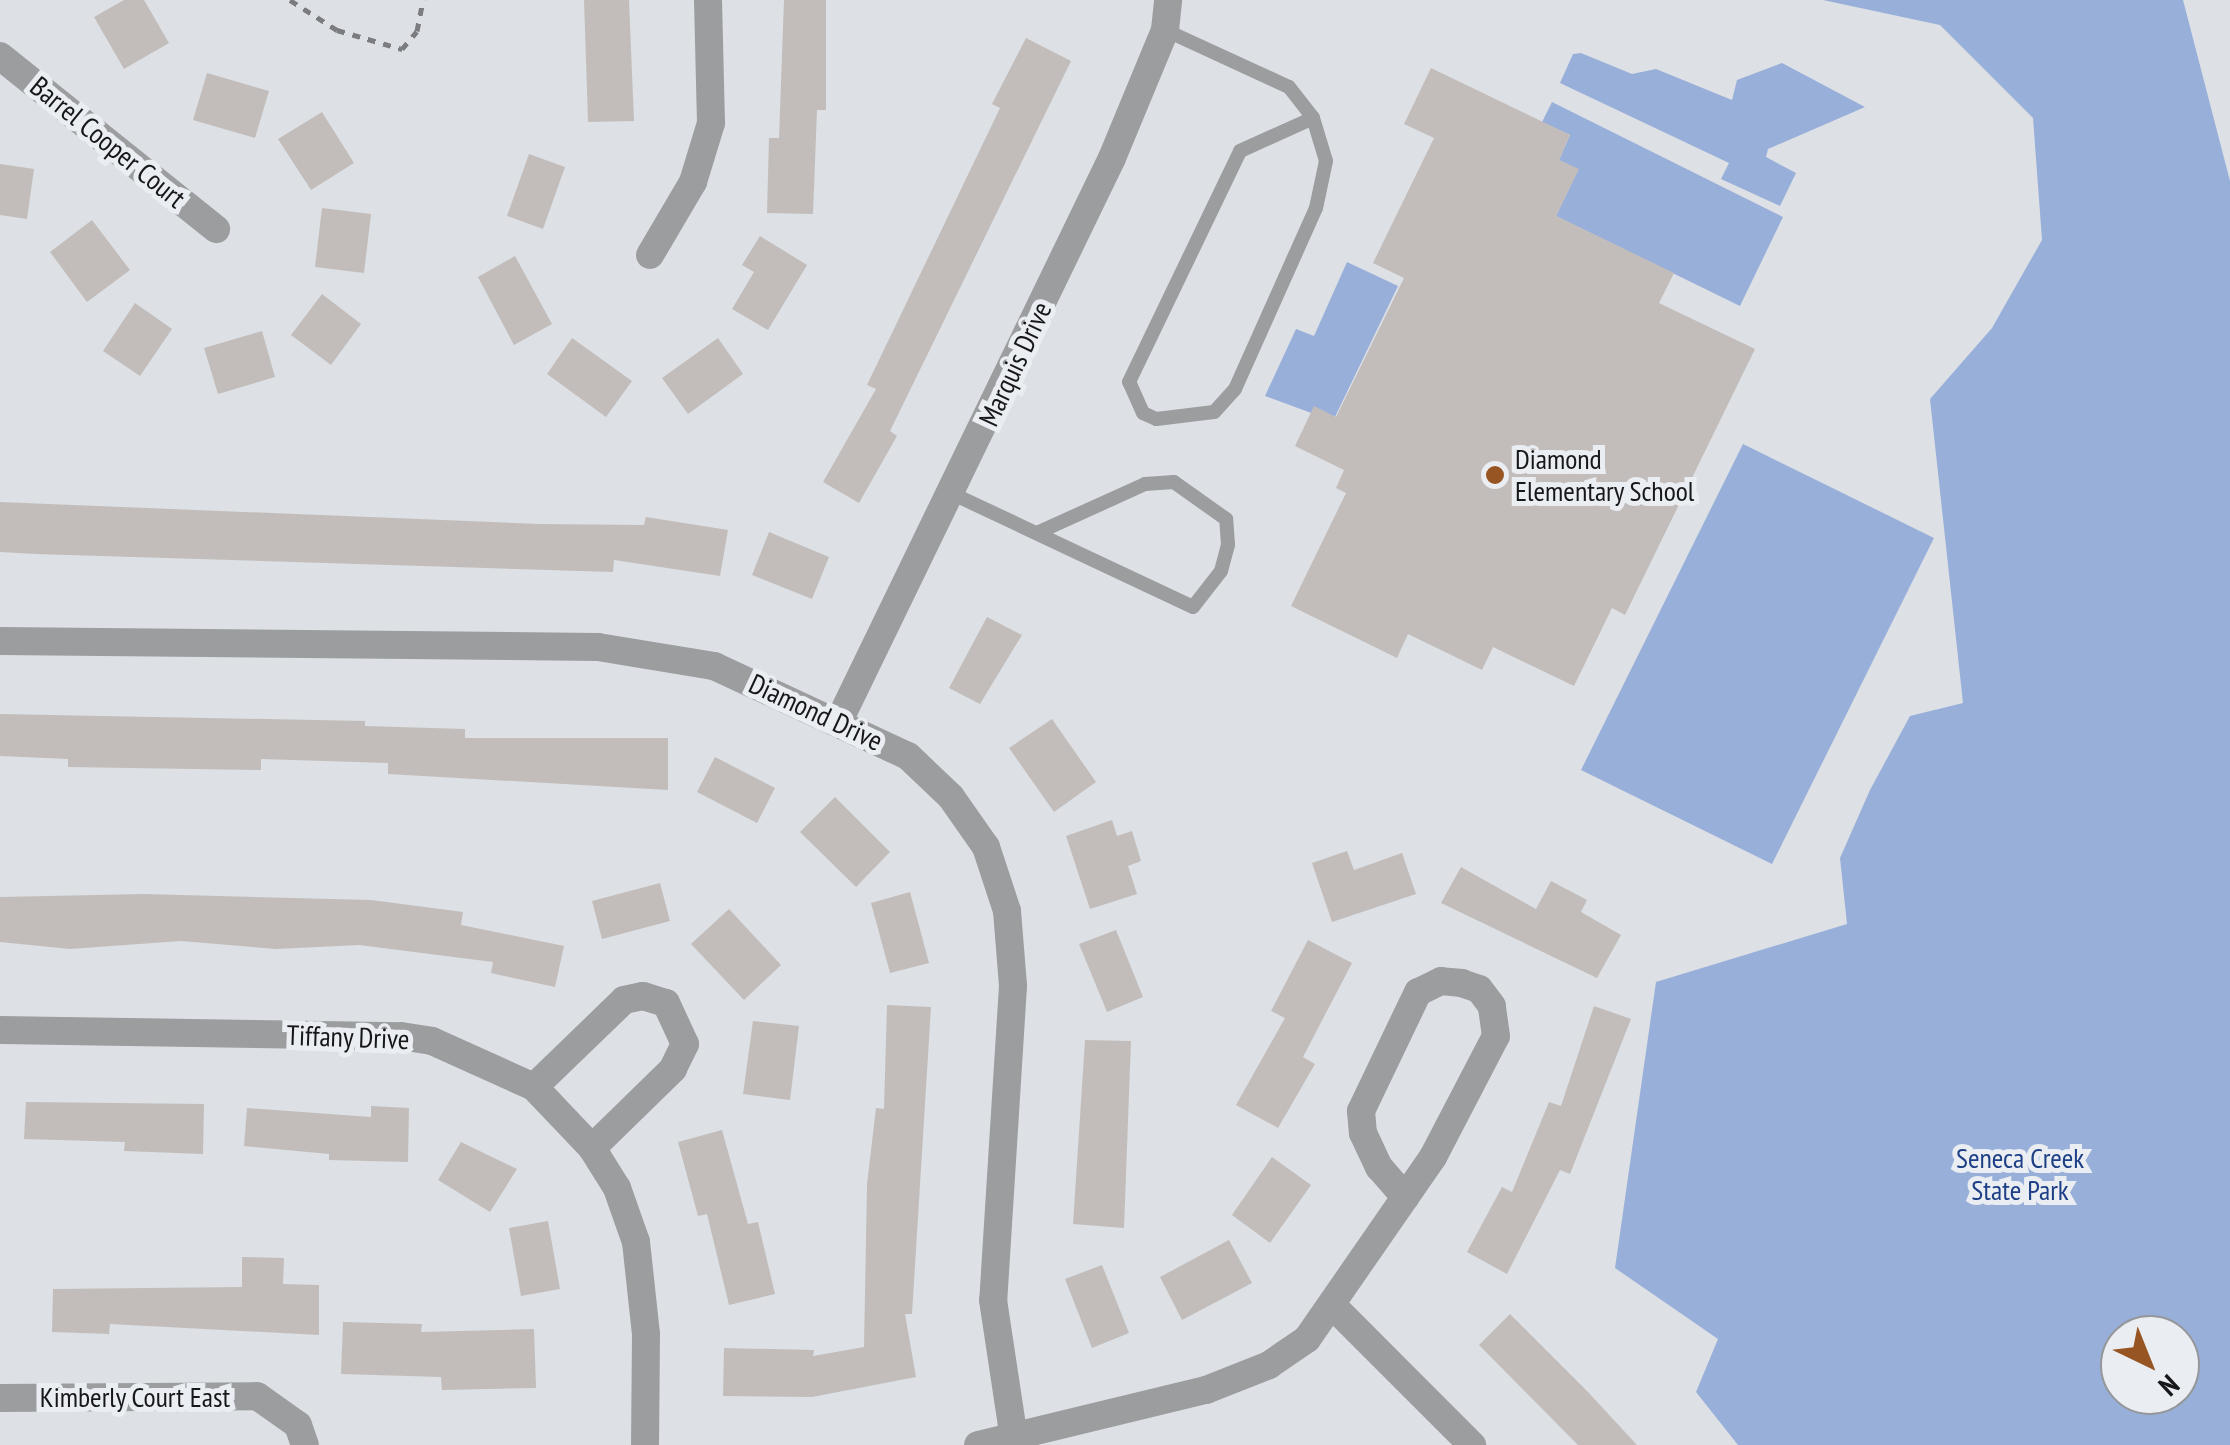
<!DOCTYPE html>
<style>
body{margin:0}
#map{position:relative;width:2230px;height:1445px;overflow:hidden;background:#dde0e5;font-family:"PT Sans Narrow",sans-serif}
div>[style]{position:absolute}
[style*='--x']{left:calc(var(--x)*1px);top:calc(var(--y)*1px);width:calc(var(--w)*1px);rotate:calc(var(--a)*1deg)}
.green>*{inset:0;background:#98afd9}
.building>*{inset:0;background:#c2bdba}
.path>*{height:5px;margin-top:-2.5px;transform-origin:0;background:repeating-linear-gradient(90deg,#7a7c80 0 8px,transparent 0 16px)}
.service>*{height:14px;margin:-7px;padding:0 7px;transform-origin:7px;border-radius:7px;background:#9b9d9f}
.minor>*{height:28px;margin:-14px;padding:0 14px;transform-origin:14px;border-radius:14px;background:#9b9d9f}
.dots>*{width:28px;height:28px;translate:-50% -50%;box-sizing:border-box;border:5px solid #eaedf2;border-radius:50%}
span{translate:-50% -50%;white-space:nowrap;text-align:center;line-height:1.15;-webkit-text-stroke:10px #eaedf2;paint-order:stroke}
.street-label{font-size:28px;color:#161719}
.poi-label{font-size:28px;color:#161719}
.left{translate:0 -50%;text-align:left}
.park-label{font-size:28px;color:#1c3f85}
.north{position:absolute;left:2100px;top:1315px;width:100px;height:100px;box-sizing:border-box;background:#eaedf2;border:2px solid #95979b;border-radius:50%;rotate:137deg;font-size:28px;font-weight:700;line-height:40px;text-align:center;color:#161719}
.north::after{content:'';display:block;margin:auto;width:35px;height:45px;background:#975523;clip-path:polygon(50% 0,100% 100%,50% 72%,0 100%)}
</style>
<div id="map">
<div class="green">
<div style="clip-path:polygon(evenodd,1823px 0,2183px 0,2230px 181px,2230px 1445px,1738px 1445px,1696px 1392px,1718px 1339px,1615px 1268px,1656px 982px,1847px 924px,1840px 858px,1870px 790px,1910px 716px,1963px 703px,1930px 399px,1992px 328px,2042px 240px,2033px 118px,1940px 25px,1823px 0,2120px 1335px,2180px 1335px,2180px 1395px,2120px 1395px,2120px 1335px)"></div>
<div style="clip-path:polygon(1581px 53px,1632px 74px,1656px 69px,1732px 100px,1737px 80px,1782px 63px,1865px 107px,1768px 149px,1766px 157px,1796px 173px,1780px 206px,1721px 179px,1729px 163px,1560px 83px,1573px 54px)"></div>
<div style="clip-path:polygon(1552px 102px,1783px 217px,1740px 306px,1556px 216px,1578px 170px,1559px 160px,1570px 135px,1542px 122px)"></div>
<div style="clip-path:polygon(1347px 262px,1398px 286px,1333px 421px,1265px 396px,1296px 329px,1314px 336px)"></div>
<div style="clip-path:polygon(1743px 444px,1934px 538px,1772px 864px,1581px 770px)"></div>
</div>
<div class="building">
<div style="clip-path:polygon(124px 0,144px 0,169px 43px,124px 69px,94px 17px)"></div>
<div style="clip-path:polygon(584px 0,629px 0,634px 121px,588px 122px)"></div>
<div style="clip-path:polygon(784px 0,826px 0,826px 110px,817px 110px,813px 214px,767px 213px,769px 138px,779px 138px)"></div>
<div style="clip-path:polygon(1026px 38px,1071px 61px,890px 431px,897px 436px,859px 503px,823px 482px,876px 389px,867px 385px,1000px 108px,992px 104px)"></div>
<div style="clip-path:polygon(1431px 68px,1570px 135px,1559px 160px,1579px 169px,1556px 216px,1674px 273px,1659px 303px,1755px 349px,1625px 615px,1612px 608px,1574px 686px,1493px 647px,1482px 670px,1408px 634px,1397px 658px,1291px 606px,1346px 493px,1336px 488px,1344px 470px,1295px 446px,1314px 406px,1336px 417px,1404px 278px,1373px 263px,1434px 138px,1404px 124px)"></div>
<div style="clip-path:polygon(207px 73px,269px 91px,255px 138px,193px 120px)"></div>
<div style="clip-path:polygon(322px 112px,354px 163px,311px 190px,278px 139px)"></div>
<div style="clip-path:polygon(529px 154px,565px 167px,543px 229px,507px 216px)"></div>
<div style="clip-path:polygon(0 164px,34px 169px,27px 219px,0 215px)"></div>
<div style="clip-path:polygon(322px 208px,371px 214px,364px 273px,315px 267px)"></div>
<div style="clip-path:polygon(92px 220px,130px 270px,87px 302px,50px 252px)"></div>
<div style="clip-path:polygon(760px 236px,807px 265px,768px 330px,732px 309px,754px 272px,742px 265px)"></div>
<div style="clip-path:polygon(515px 256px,552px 324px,514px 345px,478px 277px)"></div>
<div style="clip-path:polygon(322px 294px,361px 324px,331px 365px,291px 335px)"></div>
<div style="clip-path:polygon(135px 303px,172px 329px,140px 376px,103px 351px)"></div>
<div style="clip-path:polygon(262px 331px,275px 377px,218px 394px,204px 348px)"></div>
<div style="clip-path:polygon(572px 338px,632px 381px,606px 417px,547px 374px)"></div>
<div style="clip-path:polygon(718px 338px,743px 374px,688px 414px,662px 378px)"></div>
<div style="clip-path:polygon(0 502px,539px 524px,644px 525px,646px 517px,728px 530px,720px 576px,614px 560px,613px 572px,36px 554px,0 552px)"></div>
<div style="clip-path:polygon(769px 532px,829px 557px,812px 599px,752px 575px)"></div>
<div style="clip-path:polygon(987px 617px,1022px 635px,980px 704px,949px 688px)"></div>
<div style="clip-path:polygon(0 714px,365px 721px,365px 726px,465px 729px,465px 738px,668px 738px,668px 790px,388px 774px,388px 763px,261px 759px,261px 770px,68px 767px,68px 759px,0 756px)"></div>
<div style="clip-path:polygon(1052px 719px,1096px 782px,1054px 812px,1009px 748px)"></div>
<div style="clip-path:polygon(715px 757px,775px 788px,757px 823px,697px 792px)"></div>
<div style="clip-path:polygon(835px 797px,890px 852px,856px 887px,800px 832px)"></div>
<div style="clip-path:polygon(1112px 820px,1117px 836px,1132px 831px,1141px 861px,1128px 866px,1137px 894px,1090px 909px,1066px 836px)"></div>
<div style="clip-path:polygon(1347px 851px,1354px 870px,1402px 853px,1416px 894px,1332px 922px,1312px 863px)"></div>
<div style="clip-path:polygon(1461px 867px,1536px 909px,1551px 881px,1587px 900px,1581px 912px,1621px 935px,1597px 978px,1441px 903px)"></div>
<div style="clip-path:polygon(660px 883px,670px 921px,602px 939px,592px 901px)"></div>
<div style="clip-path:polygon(910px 892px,929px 963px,890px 973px,871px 903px)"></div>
<div style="clip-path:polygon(144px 894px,371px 900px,463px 912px,461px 925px,564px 946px,555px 987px,491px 973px,493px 962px,359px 945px,276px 949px,181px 941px,70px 949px,0 942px,0 897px)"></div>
<div style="clip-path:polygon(729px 909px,781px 965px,744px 1000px,691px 944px)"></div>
<div style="clip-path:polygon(1116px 930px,1143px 997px,1107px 1012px,1079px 944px)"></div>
<div style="clip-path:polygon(1308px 940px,1352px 963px,1303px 1057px,1315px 1064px,1278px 1128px,1236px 1105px,1285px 1018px,1271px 1011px)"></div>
<div style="clip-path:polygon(887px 1005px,931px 1007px,912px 1314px,905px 1314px,916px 1377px,812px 1397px,723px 1396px,724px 1348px,814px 1350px,813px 1356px,864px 1347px,867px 1184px,876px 1108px,884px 1109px)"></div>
<div style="clip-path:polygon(1594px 1006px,1631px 1019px,1570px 1174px,1560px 1170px,1507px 1274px,1467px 1252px,1502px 1187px,1512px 1192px,1549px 1102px,1561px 1106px)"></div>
<div style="clip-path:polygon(753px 1021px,799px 1026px,790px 1100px,743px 1094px)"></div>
<div style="clip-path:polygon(1085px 1040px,1131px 1041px,1124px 1228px,1073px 1224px)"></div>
<div style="clip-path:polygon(26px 1102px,204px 1104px,203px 1154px,124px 1151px,125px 1142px,24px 1139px)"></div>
<div style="clip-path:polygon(371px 1106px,409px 1108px,408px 1162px,329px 1160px,329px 1154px,244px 1146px,247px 1108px,371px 1117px)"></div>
<div style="clip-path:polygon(722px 1130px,748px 1224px,758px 1222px,775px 1294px,729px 1305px,707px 1214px,698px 1216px,678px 1142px)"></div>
<div style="clip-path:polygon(461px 1142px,517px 1169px,490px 1212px,438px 1180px)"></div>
<div style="clip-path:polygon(1272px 1157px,1311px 1185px,1270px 1243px,1232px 1215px)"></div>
<div style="clip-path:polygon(548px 1221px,560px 1289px,521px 1296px,509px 1228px)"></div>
<div style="clip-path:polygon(1229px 1240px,1252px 1283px,1182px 1320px,1160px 1277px)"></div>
<div style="clip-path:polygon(242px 1257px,284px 1258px,283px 1284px,319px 1285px,319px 1335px,110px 1324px,109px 1334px,52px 1332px,53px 1289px,242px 1287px)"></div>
<div style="clip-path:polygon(1102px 1265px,1129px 1333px,1092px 1348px,1065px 1279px)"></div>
<div style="clip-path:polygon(1510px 1314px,1588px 1392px,1637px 1445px,1578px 1445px,1479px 1345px)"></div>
<div style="clip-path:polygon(343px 1322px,422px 1324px,421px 1332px,534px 1329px,536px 1388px,442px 1390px,441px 1377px,341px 1374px)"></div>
</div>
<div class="path">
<div style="--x:290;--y:0;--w:56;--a:32.6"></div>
<div style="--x:337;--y:30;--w:68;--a:16.3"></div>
<div style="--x:402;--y:49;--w:23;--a:-50"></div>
<div style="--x:417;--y:31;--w:32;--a:-79"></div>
</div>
<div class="service">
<div style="--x:1165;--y:30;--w:136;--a:24.7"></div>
<div style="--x:1289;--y:87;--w:39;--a:52"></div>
<div style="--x:1313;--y:118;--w:45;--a:73.2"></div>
<div style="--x:1326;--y:161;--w:48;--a:102"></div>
<div style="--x:1316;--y:208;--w:198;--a:114.1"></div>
<div style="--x:1235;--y:389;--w:31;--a:132"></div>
<div style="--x:1214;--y:412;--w:58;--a:173.1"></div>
<div style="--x:1156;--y:419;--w:14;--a:-155"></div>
<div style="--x:1143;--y:413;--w:34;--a:-114"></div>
<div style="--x:1129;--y:382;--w:256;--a:-64.3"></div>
<div style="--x:1240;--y:151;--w:80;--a:-24.3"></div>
<div style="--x:953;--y:494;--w:265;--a:25.2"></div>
<div style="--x:1193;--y:607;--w:46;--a:-52.1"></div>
<div style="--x:1221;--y:571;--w:27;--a:-75"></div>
<div style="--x:1228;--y:545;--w:26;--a:-94"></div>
<div style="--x:1226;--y:519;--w:64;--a:-144.6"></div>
<div style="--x:1174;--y:482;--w:29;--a:176"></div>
<div style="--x:1145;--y:484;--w:116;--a:155.6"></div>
</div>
<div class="minor">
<div style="--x:0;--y:56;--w:277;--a:38.7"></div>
<div style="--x:650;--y:255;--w:85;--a:-59.5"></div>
<div style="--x:693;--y:182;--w:62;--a:-73"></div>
<div style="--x:711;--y:123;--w:123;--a:-91.4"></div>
<div style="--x:0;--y:641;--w:598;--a:0.57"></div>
<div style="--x:598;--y:647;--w:118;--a:9.3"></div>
<div style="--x:714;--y:666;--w:214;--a:24.9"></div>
<div style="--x:908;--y:756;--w:59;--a:43.6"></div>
<div style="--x:951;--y:797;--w:61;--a:55"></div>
<div style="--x:986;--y:847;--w:67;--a:71.8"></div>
<div style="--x:1007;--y:911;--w:75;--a:85.4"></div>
<div style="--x:1013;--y:986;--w:315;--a:93.6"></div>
<div style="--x:993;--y:1300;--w:147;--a:81.4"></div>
<div style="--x:840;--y:719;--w:623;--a:-64.13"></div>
<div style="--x:1112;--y:158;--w:139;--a:-67.5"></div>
<div style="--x:1165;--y:30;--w:30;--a:-84"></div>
<div style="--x:0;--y:1030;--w:401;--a:0.9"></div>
<div style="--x:401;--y:1036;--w:31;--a:9"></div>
<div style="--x:432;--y:1041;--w:112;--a:24.3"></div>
<div style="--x:534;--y:1087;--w:84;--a:46.4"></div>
<div style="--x:592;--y:1148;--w:47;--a:58"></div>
<div style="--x:617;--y:1188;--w:57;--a:70.6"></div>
<div style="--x:636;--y:1242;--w:93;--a:83.8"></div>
<div style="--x:646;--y:1334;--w:111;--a:90.5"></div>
<div style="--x:534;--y:1087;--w:125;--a:-44"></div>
<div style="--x:624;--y:1000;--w:19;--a:-12"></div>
<div style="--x:643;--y:996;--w:24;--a:17"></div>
<div style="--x:666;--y:1003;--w:45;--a:65.1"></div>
<div style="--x:685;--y:1044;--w:28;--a:116"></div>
<div style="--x:673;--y:1069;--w:113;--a:135.7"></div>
<div style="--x:1333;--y:1306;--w:197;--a:45"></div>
<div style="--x:0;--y:1398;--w:257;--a:-0.4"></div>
<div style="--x:257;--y:1396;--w:50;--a:35.3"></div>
<div style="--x:298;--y:1425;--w:21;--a:71"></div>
<div style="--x:978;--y:1445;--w:235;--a:-13.6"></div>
<div style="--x:1206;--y:1390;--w:68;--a:-21.6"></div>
<div style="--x:1269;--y:1365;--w:46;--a:-34.4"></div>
<div style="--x:1307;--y:1339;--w:221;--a:-55.3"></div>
<div style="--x:1433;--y:1157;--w:136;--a:-62.5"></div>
<div style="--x:1496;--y:1036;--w:30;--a:-98"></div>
<div style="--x:1492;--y:1006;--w:21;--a:-127"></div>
<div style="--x:1479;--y:989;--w:18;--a:-161"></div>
<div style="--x:1462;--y:983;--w:21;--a:-175"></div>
<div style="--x:1441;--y:981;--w:25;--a:154"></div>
<div style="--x:1418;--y:992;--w:132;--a:115.6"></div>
<div style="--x:1361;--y:1111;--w:22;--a:85"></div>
<div style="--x:1363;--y:1133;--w:38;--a:65"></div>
<div style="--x:1379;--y:1167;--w:40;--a:49"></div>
</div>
<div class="dots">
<div style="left:1495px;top:475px;background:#975523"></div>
</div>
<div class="street-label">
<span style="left:108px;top:142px;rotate:39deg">Barrel Cooper Court</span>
<span style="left:1015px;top:364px;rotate:-65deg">Marquis Drive</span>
<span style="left:816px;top:712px;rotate:25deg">Diamond Drive</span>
<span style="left:348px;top:1037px;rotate:2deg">Tiffany Drive</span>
<span style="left:135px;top:1397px">Kimberly Court East</span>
</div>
<div class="poi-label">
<span class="left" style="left:1515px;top:475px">Diamond<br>Elementary School</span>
</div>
<div class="park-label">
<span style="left:2020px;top:1174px">Seneca Creek<br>State Park</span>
</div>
<div class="north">N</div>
</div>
